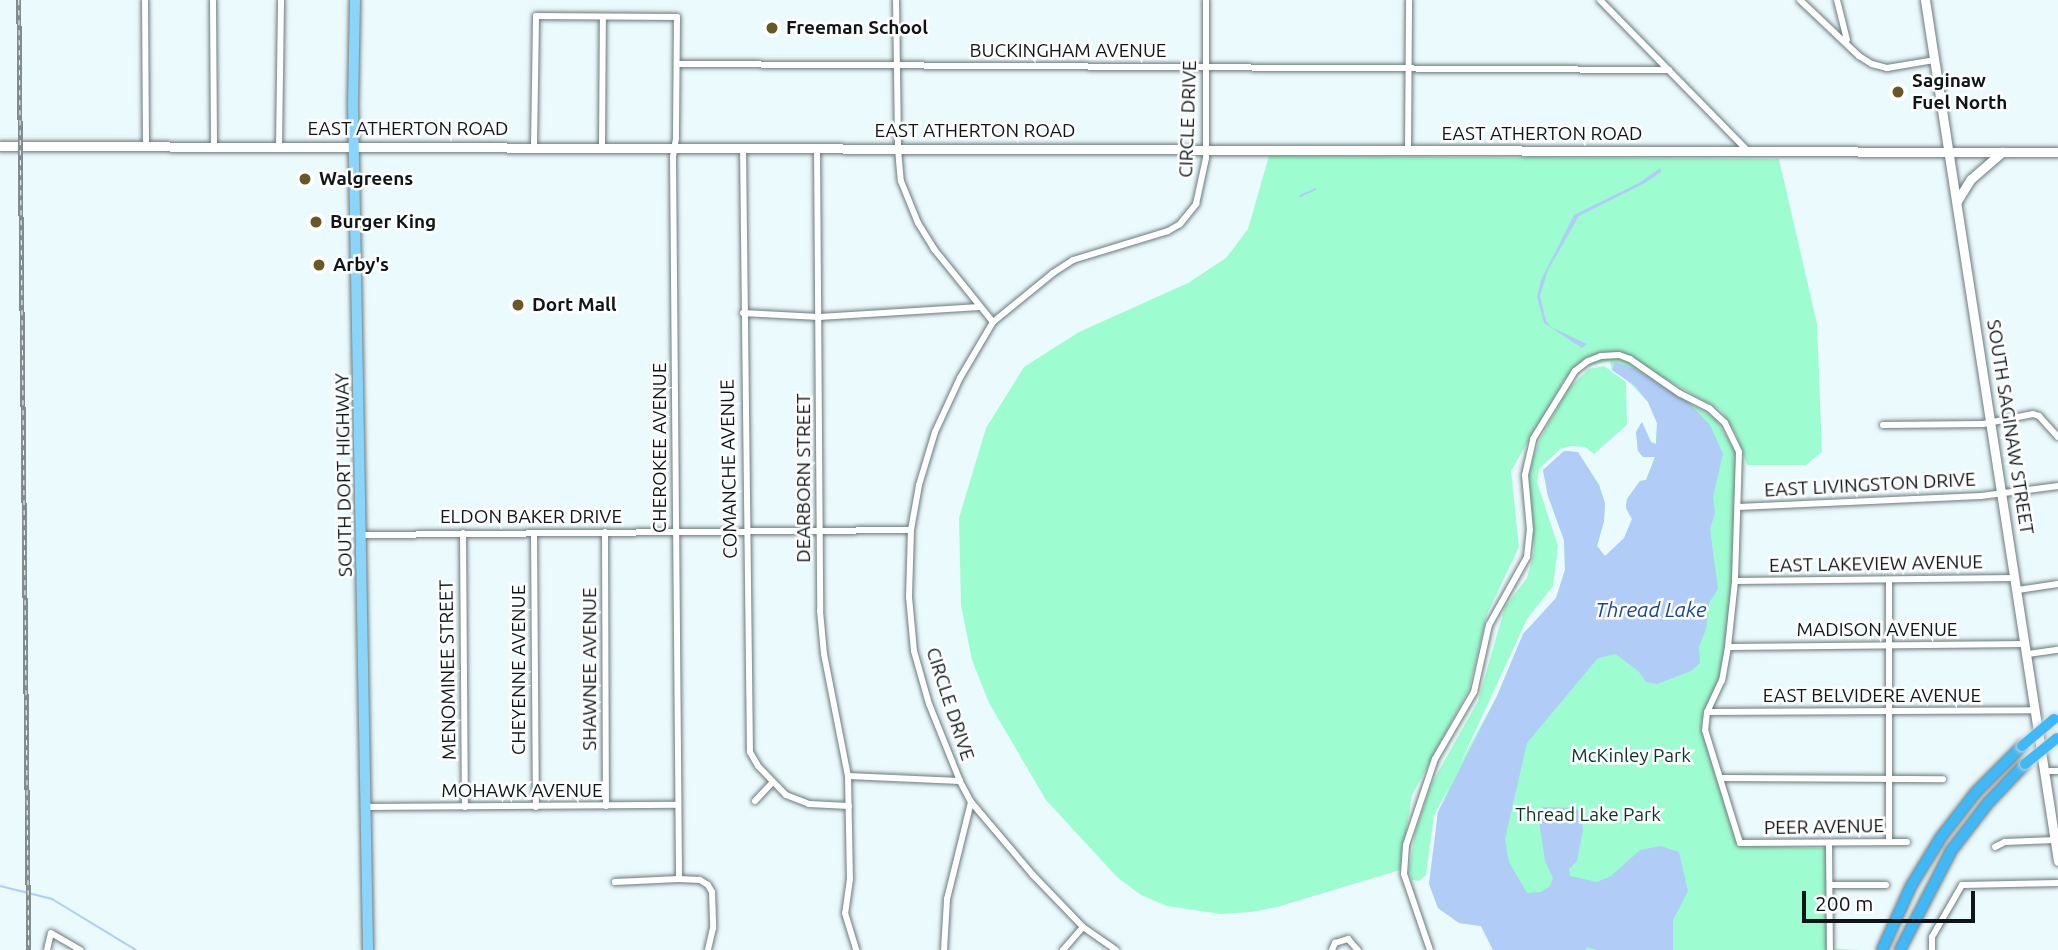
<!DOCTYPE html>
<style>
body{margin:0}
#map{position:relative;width:2058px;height:950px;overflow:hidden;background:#ebfafd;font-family:Ubuntu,sans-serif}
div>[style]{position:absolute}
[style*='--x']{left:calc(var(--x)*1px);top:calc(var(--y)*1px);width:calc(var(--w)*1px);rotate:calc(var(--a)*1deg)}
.green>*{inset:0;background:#9dfdd0}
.water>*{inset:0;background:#b1ccf7}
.stream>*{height:2px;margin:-1px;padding:0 1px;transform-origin:1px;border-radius:1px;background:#b1ccf7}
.roads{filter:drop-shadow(0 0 2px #6c797c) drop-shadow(0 0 2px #6c797c)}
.street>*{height:6px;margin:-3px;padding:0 3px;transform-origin:3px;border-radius:3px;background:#fff}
.secondary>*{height:9px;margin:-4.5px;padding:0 4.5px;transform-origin:4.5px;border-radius:4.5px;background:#fff}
.primary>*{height:10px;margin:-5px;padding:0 5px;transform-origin:5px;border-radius:5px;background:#8bd4fa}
.highway>*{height:10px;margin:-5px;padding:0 5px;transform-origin:5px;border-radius:5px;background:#3eb8f6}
.rail>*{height:4.5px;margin-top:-2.25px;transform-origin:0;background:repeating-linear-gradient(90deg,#fff 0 5px,#818c8e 0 10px);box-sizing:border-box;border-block:2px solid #818c8e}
.bridges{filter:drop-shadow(0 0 2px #d4d5d5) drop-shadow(0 0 2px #d4d5d5)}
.highway-bridge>*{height:10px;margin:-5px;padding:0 5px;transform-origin:5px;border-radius:5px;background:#3eb8f6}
.dots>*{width:19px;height:19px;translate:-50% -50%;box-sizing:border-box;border:4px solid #fff;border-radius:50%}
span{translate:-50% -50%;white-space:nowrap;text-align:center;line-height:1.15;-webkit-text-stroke:5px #fff;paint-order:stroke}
.poi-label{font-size:19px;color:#101617;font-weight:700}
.left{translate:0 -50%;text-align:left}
.street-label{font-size:19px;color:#101617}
.park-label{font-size:19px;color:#083423}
.water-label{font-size:21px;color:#154697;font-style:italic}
.scale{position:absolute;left:1802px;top:891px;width:173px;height:32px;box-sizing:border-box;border:4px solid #101617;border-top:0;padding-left:9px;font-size:21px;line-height:24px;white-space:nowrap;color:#101617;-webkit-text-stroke:5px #fff;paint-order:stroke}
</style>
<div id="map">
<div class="green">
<div style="clip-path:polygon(1269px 156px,1779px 159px,1817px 324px,1822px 452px,1806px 465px,1747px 465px,1736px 434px,1721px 410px,1639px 364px,1665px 388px,1716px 419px,1734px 449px,1737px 464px,1733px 593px,1721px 673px,1701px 725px,1737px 846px,1826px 848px,1827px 948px,1859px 950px,1493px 950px,1481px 926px,1459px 923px,1438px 908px,1429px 884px,1438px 812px,1449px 788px,1434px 815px,1426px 875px,1419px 881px,1412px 880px,1409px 871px,1415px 833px,1432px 783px,1478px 701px,1505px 607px,1527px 578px,1534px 552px,1529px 475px,1532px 462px,1540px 439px,1569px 388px,1589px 369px,1604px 366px,1626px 382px,1627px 425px,1594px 454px,1585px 447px,1571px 446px,1560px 449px,1539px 469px,1537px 482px,1558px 546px,1553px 586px,1527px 619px,1460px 764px,1497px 696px,1523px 634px,1556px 598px,1565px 570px,1564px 540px,1548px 496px,1543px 470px,1564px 451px,1578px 452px,1599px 485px,1605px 503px,1604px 521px,1597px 546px,1604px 556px,1610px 554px,1624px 539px,1632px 519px,1626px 508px,1627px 499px,1640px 481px,1646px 480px,1655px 457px,1643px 457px,1638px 451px,1636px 432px,1642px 422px,1651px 442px,1656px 444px,1657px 423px,1648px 402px,1629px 382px,1612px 370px,1610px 361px,1575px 368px,1564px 380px,1511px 471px,1519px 547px,1487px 614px,1469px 689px,1412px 795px,1400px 870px,1277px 907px,1251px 912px,1221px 914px,1167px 906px,1141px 895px,1117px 877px,1046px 800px,989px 703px,972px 660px,961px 606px,959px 518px,986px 428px,1024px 367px,1079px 332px,1188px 283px,1226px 258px,1248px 229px)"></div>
</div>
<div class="water">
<div style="clip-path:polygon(1660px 168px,1661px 172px,1645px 183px,1579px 216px,1548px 270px,1540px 296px,1546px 321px,1551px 327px,1587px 344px,1582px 348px,1544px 323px,1537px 297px,1541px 280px,1574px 215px,1639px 183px)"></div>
<div style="clip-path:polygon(1615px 362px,1635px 369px,1688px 402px,1710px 425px,1723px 454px,1713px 497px,1715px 513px,1710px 529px,1718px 589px,1709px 603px,1706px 629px,1699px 647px,1700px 663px,1691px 671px,1657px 684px,1646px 682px,1639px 672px,1616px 654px,1598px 658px,1527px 743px,1505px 839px,1509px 862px,1527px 893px,1541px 892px,1550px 886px,1553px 878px,1545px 861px,1538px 815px,1543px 807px,1575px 808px,1581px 812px,1583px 830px,1577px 861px,1569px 869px,1570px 876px,1597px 882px,1611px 876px,1640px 850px,1661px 846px,1679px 852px,1688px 891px,1673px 920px,1673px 950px,1597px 950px,1587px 947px,1585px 950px,1493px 950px,1481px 926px,1459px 923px,1438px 908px,1429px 884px,1438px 812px,1497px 696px,1523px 634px,1556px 598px,1565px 570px,1564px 540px,1548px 496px,1543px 470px,1564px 451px,1578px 452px,1599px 485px,1605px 503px,1604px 521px,1597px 546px,1605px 556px,1624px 538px,1632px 519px,1626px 508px,1627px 499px,1640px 481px,1646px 480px,1655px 457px,1643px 457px,1638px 451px,1636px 432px,1642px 422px,1651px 442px,1656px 444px,1657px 423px,1648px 402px,1635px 386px,1612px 370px)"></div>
</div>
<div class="stream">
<div style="--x:1300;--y:196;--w:17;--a:-24"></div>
<div style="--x:0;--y:886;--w:54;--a:14"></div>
<div style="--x:52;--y:899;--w:98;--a:31.3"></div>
</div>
<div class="roads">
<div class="street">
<div style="--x:145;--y:0;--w:145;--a:89.6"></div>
<div style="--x:213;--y:0;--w:144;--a:89.6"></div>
<div style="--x:896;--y:0;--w:149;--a:89.2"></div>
<div style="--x:898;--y:149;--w:32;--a:85"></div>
<div style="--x:901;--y:181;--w:45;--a:68"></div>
<div style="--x:918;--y:223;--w:31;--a:58"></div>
<div style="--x:934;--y:249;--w:94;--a:51.1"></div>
<div style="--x:1600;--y:0;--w:211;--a:45.6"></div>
<div style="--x:1800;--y:0;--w:81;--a:43.5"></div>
<div style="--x:1859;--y:56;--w:15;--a:32"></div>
<div style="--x:1872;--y:64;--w:16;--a:15"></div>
<div style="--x:1887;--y:68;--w:49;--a:-9.5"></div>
<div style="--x:1837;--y:0;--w:41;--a:76"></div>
<div style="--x:677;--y:64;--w:992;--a:0.35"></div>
<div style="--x:279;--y:146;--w:146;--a:-89.2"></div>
<div style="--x:534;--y:146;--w:130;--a:-89.1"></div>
<div style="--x:536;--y:16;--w:141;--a:0.4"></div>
<div style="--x:677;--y:17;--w:121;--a:90.5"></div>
<div style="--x:676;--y:138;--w:19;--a:99"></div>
<div style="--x:673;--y:157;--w:722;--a:89.52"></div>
<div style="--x:602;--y:147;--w:130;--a:-89.6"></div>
<div style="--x:743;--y:147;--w:605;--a:89.34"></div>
<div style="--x:750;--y:752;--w:16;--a:60"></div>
<div style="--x:758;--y:766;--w:40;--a:46"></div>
<div style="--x:786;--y:795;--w:25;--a:21"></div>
<div style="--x:809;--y:804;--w:40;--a:2.9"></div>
<div style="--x:817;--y:147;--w:464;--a:89.6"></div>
<div style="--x:820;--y:611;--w:43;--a:84.7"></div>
<div style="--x:824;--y:654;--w:124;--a:78.9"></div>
<div style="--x:848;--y:776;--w:103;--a:88.9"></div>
<div style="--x:850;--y:879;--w:34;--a:98"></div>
<div style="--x:845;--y:913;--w:39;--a:73"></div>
<div style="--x:1408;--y:151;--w:151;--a:-89.6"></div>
<div style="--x:743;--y:313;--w:76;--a:3"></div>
<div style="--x:819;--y:317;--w:161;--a:-3.6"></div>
<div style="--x:1883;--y:425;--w:100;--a:-0.6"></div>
<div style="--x:1983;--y:424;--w:51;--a:-11.3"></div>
<div style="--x:2033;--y:414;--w:6;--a:18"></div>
<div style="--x:2039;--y:416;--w:28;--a:48"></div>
<div style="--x:1738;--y:507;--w:243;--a:-2.6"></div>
<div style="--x:1981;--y:496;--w:78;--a:-7.4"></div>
<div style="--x:605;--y:532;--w:274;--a:89.8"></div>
<div style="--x:463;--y:533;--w:274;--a:89.6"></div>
<div style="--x:534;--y:533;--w:274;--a:89.6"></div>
<div style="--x:362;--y:535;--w:549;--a:-0.52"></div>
<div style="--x:1889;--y:580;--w:262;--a:90"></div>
<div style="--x:1735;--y:581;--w:281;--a:-0.6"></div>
<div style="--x:2018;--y:590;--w:40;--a:-8.5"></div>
<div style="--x:1728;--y:647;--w:298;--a:-0.6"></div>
<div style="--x:2028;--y:654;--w:30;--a:-8"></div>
<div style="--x:1707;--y:712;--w:329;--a:-0.3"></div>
<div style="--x:2045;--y:771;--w:13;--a:0"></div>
<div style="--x:848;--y:776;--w:112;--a:2.6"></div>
<div style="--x:1721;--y:778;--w:222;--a:0.3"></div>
<div style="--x:755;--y:801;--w:25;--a:-47"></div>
<div style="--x:366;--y:807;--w:312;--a:-0.4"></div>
<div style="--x:1829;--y:844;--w:106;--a:89.5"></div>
<div style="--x:1995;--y:847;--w:11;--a:-27"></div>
<div style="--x:2005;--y:842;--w:50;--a:-2.3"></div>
<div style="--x:615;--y:882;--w:64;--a:-2.7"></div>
<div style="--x:679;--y:879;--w:21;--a:3"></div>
<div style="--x:700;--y:880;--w:9;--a:32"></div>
<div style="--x:708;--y:885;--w:8;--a:60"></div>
<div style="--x:712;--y:892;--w:36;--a:88"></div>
<div style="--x:713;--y:928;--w:23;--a:103"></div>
<div style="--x:1830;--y:885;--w:56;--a:0"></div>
<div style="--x:47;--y:950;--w:17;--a:-77"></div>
<div style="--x:51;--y:933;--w:34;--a:30"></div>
<div style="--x:944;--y:950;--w:51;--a:-86.6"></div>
<div style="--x:947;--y:899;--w:100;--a:-76.1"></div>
<div style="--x:1063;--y:950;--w:30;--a:-49"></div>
<div style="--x:1116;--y:950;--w:40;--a:-145.1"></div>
<div style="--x:1083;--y:927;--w:72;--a:-133.9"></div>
<div style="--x:1033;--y:875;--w:96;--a:-130.3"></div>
<div style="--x:971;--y:802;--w:24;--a:-118"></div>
<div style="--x:960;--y:781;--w:83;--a:-111.9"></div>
<div style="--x:929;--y:704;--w:55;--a:-105.8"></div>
<div style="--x:914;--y:651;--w:54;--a:-95.3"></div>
<div style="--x:909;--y:597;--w:67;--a:-88.3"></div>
<div style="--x:911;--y:530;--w:46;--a:-79.9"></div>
<div style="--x:919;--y:485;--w:55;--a:-73.2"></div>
<div style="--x:935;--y:432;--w:60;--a:-65.2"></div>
<div style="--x:960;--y:378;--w:65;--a:-59.5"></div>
<div style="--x:993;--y:322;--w:77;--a:-39.2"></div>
<div style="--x:1053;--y:273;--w:24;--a:-33"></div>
<div style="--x:1073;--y:260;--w:99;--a:-17"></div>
<div style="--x:1168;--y:231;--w:14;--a:-30"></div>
<div style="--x:1180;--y:224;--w:26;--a:-51"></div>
<div style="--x:1196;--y:204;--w:47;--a:-77.7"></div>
<div style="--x:1206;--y:158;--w:158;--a:-90"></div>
<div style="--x:1332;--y:950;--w:8;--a:-67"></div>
<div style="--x:1335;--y:943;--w:14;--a:-17"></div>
<div style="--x:1348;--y:939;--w:15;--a:48"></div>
<div style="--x:1430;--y:950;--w:80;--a:-108.9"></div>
<div style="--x:1404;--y:874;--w:29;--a:-86"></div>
<div style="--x:1406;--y:845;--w:91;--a:-71.4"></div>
<div style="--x:1435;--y:759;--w:78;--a:-59.8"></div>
<div style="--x:1474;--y:692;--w:69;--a:-77.4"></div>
<div style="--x:1489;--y:625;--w:78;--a:-60.8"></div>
<div style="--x:1527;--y:557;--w:27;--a:-84"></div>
<div style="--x:1530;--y:530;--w:55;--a:-95.2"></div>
<div style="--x:1525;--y:475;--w:37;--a:-77"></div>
<div style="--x:1533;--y:439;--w:80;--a:-58.3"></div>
<div style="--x:1575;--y:371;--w:16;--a:-38"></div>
<div style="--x:1588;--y:361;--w:14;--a:-21"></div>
<div style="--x:1601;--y:356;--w:18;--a:-3"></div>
<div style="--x:1619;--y:355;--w:12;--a:20"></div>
<div style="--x:1630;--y:359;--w:60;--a:34.8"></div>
<div style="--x:1679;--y:393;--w:34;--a:27"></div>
<div style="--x:1709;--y:408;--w:22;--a:43"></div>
<div style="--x:1725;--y:423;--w:32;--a:64"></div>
<div style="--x:1739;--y:452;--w:129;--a:91.8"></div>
<div style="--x:1735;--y:581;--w:66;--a:96.1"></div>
<div style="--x:1728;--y:647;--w:34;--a:100"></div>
<div style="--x:1722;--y:680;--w:35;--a:115"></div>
<div style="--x:1707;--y:712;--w:18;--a:96"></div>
<div style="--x:1705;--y:730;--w:118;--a:72.8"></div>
<div style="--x:1740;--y:843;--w:167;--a:-0.3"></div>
<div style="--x:1932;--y:950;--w:13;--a:-90"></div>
<div style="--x:1932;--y:937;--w:60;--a:-60"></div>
<div style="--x:1962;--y:885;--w:96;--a:-1.2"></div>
</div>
<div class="secondary">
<div style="--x:1925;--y:0;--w:871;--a:81.22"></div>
<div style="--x:0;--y:146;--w:2058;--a:0.17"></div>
<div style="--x:1957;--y:201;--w:26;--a:-58"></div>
<div style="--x:1971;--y:179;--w:41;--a:-41.1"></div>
</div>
<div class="primary">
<div style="--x:355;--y:0;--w:105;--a:91.1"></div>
<div style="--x:353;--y:105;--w:845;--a:88.98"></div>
</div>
<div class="highway">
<div style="--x:1882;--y:950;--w:70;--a:-65.6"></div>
<div style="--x:1911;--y:886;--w:57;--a:-58.5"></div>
<div style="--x:1941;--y:837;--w:57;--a:-52.1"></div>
<div style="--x:1976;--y:792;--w:65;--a:-45"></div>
<div style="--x:1900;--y:950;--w:111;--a:-62.7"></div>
<div style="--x:1951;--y:851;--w:61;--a:-52.4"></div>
<div style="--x:1988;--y:803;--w:54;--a:-46.5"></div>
</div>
</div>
<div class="rail">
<div style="--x:19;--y:0;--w:950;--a:89.4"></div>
</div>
<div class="bridges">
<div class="highway-bridge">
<div style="--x:2022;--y:746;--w:42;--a:-40.2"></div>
<div style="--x:2025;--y:764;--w:41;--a:-39.1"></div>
</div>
</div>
<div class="dots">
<div style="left:772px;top:28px;background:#695826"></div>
<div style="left:1898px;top:92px;background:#695826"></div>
<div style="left:305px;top:179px;background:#695826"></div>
<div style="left:316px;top:222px;background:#695826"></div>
<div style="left:319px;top:265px;background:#695826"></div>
<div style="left:518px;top:305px;background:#695826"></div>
</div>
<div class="poi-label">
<span class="left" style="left:786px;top:28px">Freeman School</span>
<span class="left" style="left:1912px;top:92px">Saginaw<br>Fuel North</span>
<span class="left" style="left:319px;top:179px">Walgreens</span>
<span class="left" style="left:330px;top:222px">Burger King</span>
<span class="left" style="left:333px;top:265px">Arby's</span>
<span class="left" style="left:532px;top:305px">Dort Mall</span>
</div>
<div class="street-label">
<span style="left:1068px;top:51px">BUCKINGHAM AVENUE</span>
<span style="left:1188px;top:119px;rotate:-88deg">CIRCLE DRIVE</span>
<span style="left:408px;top:129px">EAST ATHERTON ROAD</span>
<span style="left:975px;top:131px">EAST ATHERTON ROAD</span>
<span style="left:1542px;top:134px">EAST ATHERTON ROAD</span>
<span style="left:2010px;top:427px;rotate:81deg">SOUTH SAGINAW STREET</span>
<span style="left:660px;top:448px;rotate:-90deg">CHEROKEE AVENUE</span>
<span style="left:729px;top:469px;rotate:-91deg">COMANCHE AVENUE</span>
<span style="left:344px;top:475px;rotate:-91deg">SOUTH DORT HIGHWAY</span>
<span style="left:804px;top:478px;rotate:-90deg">DEARBORN STREET</span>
<span style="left:1870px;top:485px;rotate:-3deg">EAST LIVINGSTON DRIVE</span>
<span style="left:531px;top:517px">ELDON BAKER DRIVE</span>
<span style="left:1876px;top:564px;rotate:-1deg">EAST LAKEVIEW AVENUE</span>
<span style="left:1877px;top:630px">MADISON AVENUE</span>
<span style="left:590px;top:669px;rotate:-90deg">SHAWNEE AVENUE</span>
<span style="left:448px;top:670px;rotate:-91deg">MENOMINEE STREET</span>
<span style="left:519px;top:670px;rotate:-90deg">CHEYENNE AVENUE</span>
<span style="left:1872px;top:696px">EAST BELVIDERE AVENUE</span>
<span style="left:950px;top:704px;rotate:72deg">CIRCLE DRIVE</span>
<span style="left:522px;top:791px">MOHAWK AVENUE</span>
<span style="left:1824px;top:827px;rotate:-1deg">PEER AVENUE</span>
</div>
<div class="park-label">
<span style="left:1631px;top:756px">McKinley Park</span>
<span style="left:1588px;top:815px">Thread Lake Park</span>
</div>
<div class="water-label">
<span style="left:1651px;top:609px">Thread Lake</span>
</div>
<div class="scale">200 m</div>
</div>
